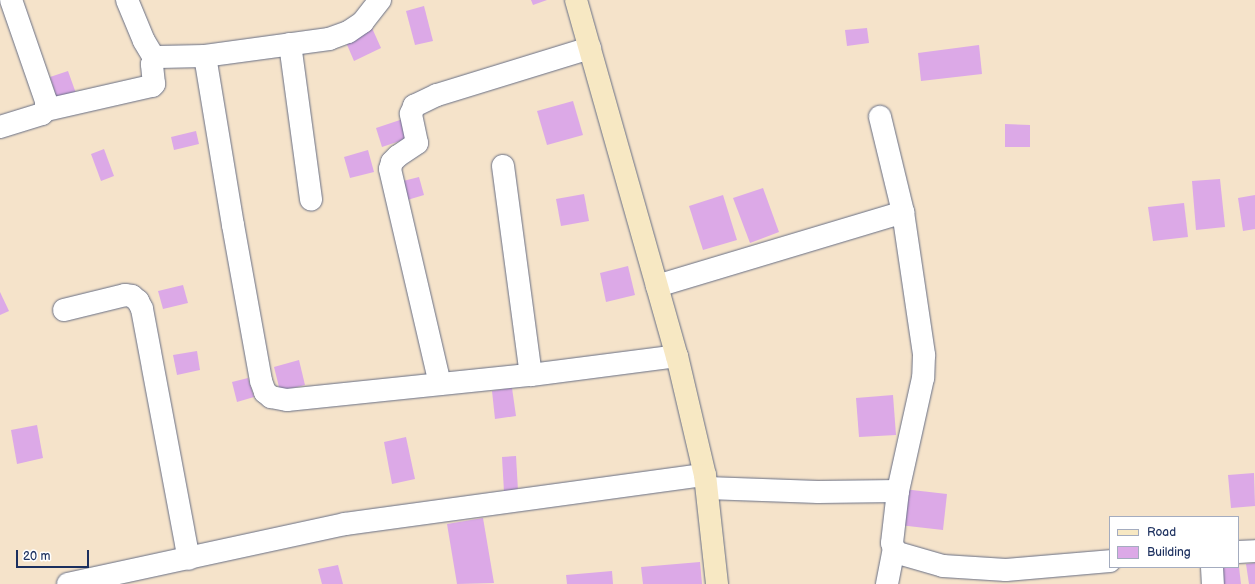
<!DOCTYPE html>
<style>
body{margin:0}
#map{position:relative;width:1255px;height:584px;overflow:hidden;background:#f5e3ca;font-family:"Balsamiq Sans",sans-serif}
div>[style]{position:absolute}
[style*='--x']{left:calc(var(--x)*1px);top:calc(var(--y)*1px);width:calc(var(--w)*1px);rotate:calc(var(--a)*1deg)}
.building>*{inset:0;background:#dca9e7}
.roads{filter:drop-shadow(0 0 1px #676e84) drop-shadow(0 0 1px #676e84)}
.street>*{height:22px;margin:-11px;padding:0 11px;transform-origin:11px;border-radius:11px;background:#fff}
.secondary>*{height:22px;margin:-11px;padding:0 11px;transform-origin:11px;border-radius:11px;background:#f7e8c3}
span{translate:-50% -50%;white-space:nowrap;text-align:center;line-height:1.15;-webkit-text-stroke:3.5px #fff;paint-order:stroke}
.legend{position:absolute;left:1109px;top:516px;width:130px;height:52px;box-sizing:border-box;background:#fff;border:1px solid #a4acbf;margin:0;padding:5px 7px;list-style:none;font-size:12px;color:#1b2f5e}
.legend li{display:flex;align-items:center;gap:8px;height:20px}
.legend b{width:20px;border:1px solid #a4acbf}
.scale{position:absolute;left:16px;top:550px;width:73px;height:18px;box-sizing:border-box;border:2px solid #1b2f5e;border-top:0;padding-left:5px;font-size:12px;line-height:14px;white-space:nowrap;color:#1b2f5e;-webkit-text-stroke:3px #fff;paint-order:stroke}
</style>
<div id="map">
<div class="building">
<div style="clip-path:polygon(531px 0,547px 0,533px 5px)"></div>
<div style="clip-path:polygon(424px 6px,433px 41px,415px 45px,406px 11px)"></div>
<div style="clip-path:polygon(372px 28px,381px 48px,354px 61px,345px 40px)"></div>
<div style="clip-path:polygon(867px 28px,869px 43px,847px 46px,845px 30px)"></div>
<div style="clip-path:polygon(979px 45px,982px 74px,921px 81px,918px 53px)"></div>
<div style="clip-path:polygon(68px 71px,78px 99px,59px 105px,50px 77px)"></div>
<div style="clip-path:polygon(573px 101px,583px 135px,547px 145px,537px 111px)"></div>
<div style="clip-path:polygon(403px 119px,409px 138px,382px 147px,376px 128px)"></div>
<div style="clip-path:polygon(1005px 124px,1030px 125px,1030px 147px,1005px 147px)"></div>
<div style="clip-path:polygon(196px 131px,199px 144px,174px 150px,171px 137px)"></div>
<div style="clip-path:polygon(104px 149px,114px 176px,101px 181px,91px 154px)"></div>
<div style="clip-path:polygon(368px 150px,374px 172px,350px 178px,344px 157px)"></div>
<div style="clip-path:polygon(419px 177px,424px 195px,404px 201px,399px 182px)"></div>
<div style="clip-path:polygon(1220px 179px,1225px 227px,1196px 230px,1192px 181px)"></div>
<div style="clip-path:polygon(763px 188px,779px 232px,750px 243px,733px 198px)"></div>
<div style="clip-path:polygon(584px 194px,589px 221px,561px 226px,556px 199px)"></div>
<div style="clip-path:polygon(723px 195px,737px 240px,703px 250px,689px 206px)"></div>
<div style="clip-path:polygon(1255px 195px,1255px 229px,1243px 231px,1238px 198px)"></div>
<div style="clip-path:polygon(1184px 203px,1188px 237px,1153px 241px,1148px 207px)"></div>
<div style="clip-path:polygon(628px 266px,635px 295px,606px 302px,600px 273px)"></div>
<div style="clip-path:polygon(183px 285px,188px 303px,163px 309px,158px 291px)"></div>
<div style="clip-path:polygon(0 292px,9px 311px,0 315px)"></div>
<div style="clip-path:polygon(197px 351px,200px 370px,177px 375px,173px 355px)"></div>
<div style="clip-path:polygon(299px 360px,305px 385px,280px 391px,274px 367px)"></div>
<div style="clip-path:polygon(248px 378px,254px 397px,237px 402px,232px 382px)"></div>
<div style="clip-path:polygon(512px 388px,516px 416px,495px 419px,492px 391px)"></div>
<div style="clip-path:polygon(893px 395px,896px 435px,859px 437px,856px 398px)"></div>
<div style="clip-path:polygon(37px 425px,43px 458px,17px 464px,11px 430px)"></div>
<div style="clip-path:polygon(406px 437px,415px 479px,392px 484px,384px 442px)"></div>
<div style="clip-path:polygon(516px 456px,518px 491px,504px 492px,502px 457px)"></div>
<div style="clip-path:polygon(1254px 473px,1255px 506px,1231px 508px,1228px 475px)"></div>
<div style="clip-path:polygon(903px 489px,947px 494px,943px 530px,899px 525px)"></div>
<div style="clip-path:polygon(483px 518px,494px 583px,457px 584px,447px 524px)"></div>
<div style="clip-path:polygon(700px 562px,702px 584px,643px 584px,641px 567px)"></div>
<div style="clip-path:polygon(1255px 563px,1255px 584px,1249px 584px,1246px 564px)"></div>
<div style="clip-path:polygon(338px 565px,343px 584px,322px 584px,318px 569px)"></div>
<div style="clip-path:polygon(1217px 567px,1239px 567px,1241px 584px,1219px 584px)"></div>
<div style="clip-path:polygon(612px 571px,613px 584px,567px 584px,566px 575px)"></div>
</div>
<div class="roads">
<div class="street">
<div style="--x:127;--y:0;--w:44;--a:67.5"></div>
<div style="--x:144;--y:41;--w:21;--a:59"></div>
<div style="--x:380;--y:0;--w:28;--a:128"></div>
<div style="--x:363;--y:22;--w:18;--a:146"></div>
<div style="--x:348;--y:32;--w:20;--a:160"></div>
<div style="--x:329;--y:39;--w:125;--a:172.2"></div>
<div style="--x:205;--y:56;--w:171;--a:80.6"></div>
<div style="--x:233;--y:225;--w:158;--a:79.8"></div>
<div style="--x:261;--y:381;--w:12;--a:70"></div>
<div style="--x:265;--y:392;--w:8;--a:40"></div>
<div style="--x:271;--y:397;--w:16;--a:11"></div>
<div style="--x:287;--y:400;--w:245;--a:-5.9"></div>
<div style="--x:531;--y:375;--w:147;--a:-7.4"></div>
<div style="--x:290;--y:44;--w:157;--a:82.3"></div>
<div style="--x:46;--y:110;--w:109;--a:-12.8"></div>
<div style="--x:152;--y:86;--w:3;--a:-45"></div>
<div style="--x:154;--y:84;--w:20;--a:-96"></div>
<div style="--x:152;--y:64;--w:6;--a:-59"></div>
<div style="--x:155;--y:59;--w:4;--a:-34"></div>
<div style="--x:158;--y:57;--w:47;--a:-1.2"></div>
<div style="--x:0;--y:127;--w:44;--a:-17.2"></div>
<div style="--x:42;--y:114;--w:6;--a:-45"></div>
<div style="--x:46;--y:110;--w:9;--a:-90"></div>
<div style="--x:46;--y:101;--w:107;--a:-109.1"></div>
<div style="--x:503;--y:166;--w:211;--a:82.4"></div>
<div style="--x:903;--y:212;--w:145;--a:81.6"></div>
<div style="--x:924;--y:355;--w:23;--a:92"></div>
<div style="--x:923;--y:378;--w:116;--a:102.5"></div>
<div style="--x:898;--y:491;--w:52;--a:96.6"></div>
<div style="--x:892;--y:543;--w:6;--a:72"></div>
<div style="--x:894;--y:549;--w:6;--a:45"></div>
<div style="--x:898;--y:553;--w:47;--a:16.1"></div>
<div style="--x:943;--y:566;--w:63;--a:3.6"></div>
<div style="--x:1006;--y:570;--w:104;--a:-4.9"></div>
<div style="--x:657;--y:286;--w:257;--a:-16.7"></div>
<div style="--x:903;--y:212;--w:98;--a:-103.6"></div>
<div style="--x:64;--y:310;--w:63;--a:-13.8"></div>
<div style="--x:125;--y:295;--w:7;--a:8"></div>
<div style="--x:132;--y:296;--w:8;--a:40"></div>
<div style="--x:138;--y:301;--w:9;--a:63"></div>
<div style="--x:142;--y:309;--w:254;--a:79.4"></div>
<div style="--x:440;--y:384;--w:221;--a:-103.1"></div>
<div style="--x:390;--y:169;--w:7;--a:-74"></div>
<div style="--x:392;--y:162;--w:8;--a:-45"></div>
<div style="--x:398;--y:156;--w:23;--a:-34"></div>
<div style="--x:417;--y:143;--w:30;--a:-102"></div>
<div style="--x:411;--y:114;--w:9;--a:-69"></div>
<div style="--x:414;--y:106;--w:25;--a:-26"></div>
<div style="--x:437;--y:95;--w:160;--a:-17.1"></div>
<div style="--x:707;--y:488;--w:111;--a:2.1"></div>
<div style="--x:818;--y:492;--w:80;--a:-0.7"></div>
<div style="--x:1238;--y:552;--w:17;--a:-3"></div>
<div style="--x:1212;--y:567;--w:17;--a:87"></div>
<div style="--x:68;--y:584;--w:283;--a:-12.2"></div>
<div style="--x:345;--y:524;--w:363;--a:-7.8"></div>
<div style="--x:887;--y:584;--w:36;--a:-79"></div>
</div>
<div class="secondary">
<div style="--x:576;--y:0;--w:370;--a:74.2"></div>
<div style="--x:677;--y:356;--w:122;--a:76.8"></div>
<div style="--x:705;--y:475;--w:110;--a:83.7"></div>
</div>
</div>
<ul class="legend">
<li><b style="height:5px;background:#f7e8c3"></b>Road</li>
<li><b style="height:11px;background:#dca9e7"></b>Building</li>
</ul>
<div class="scale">20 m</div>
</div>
